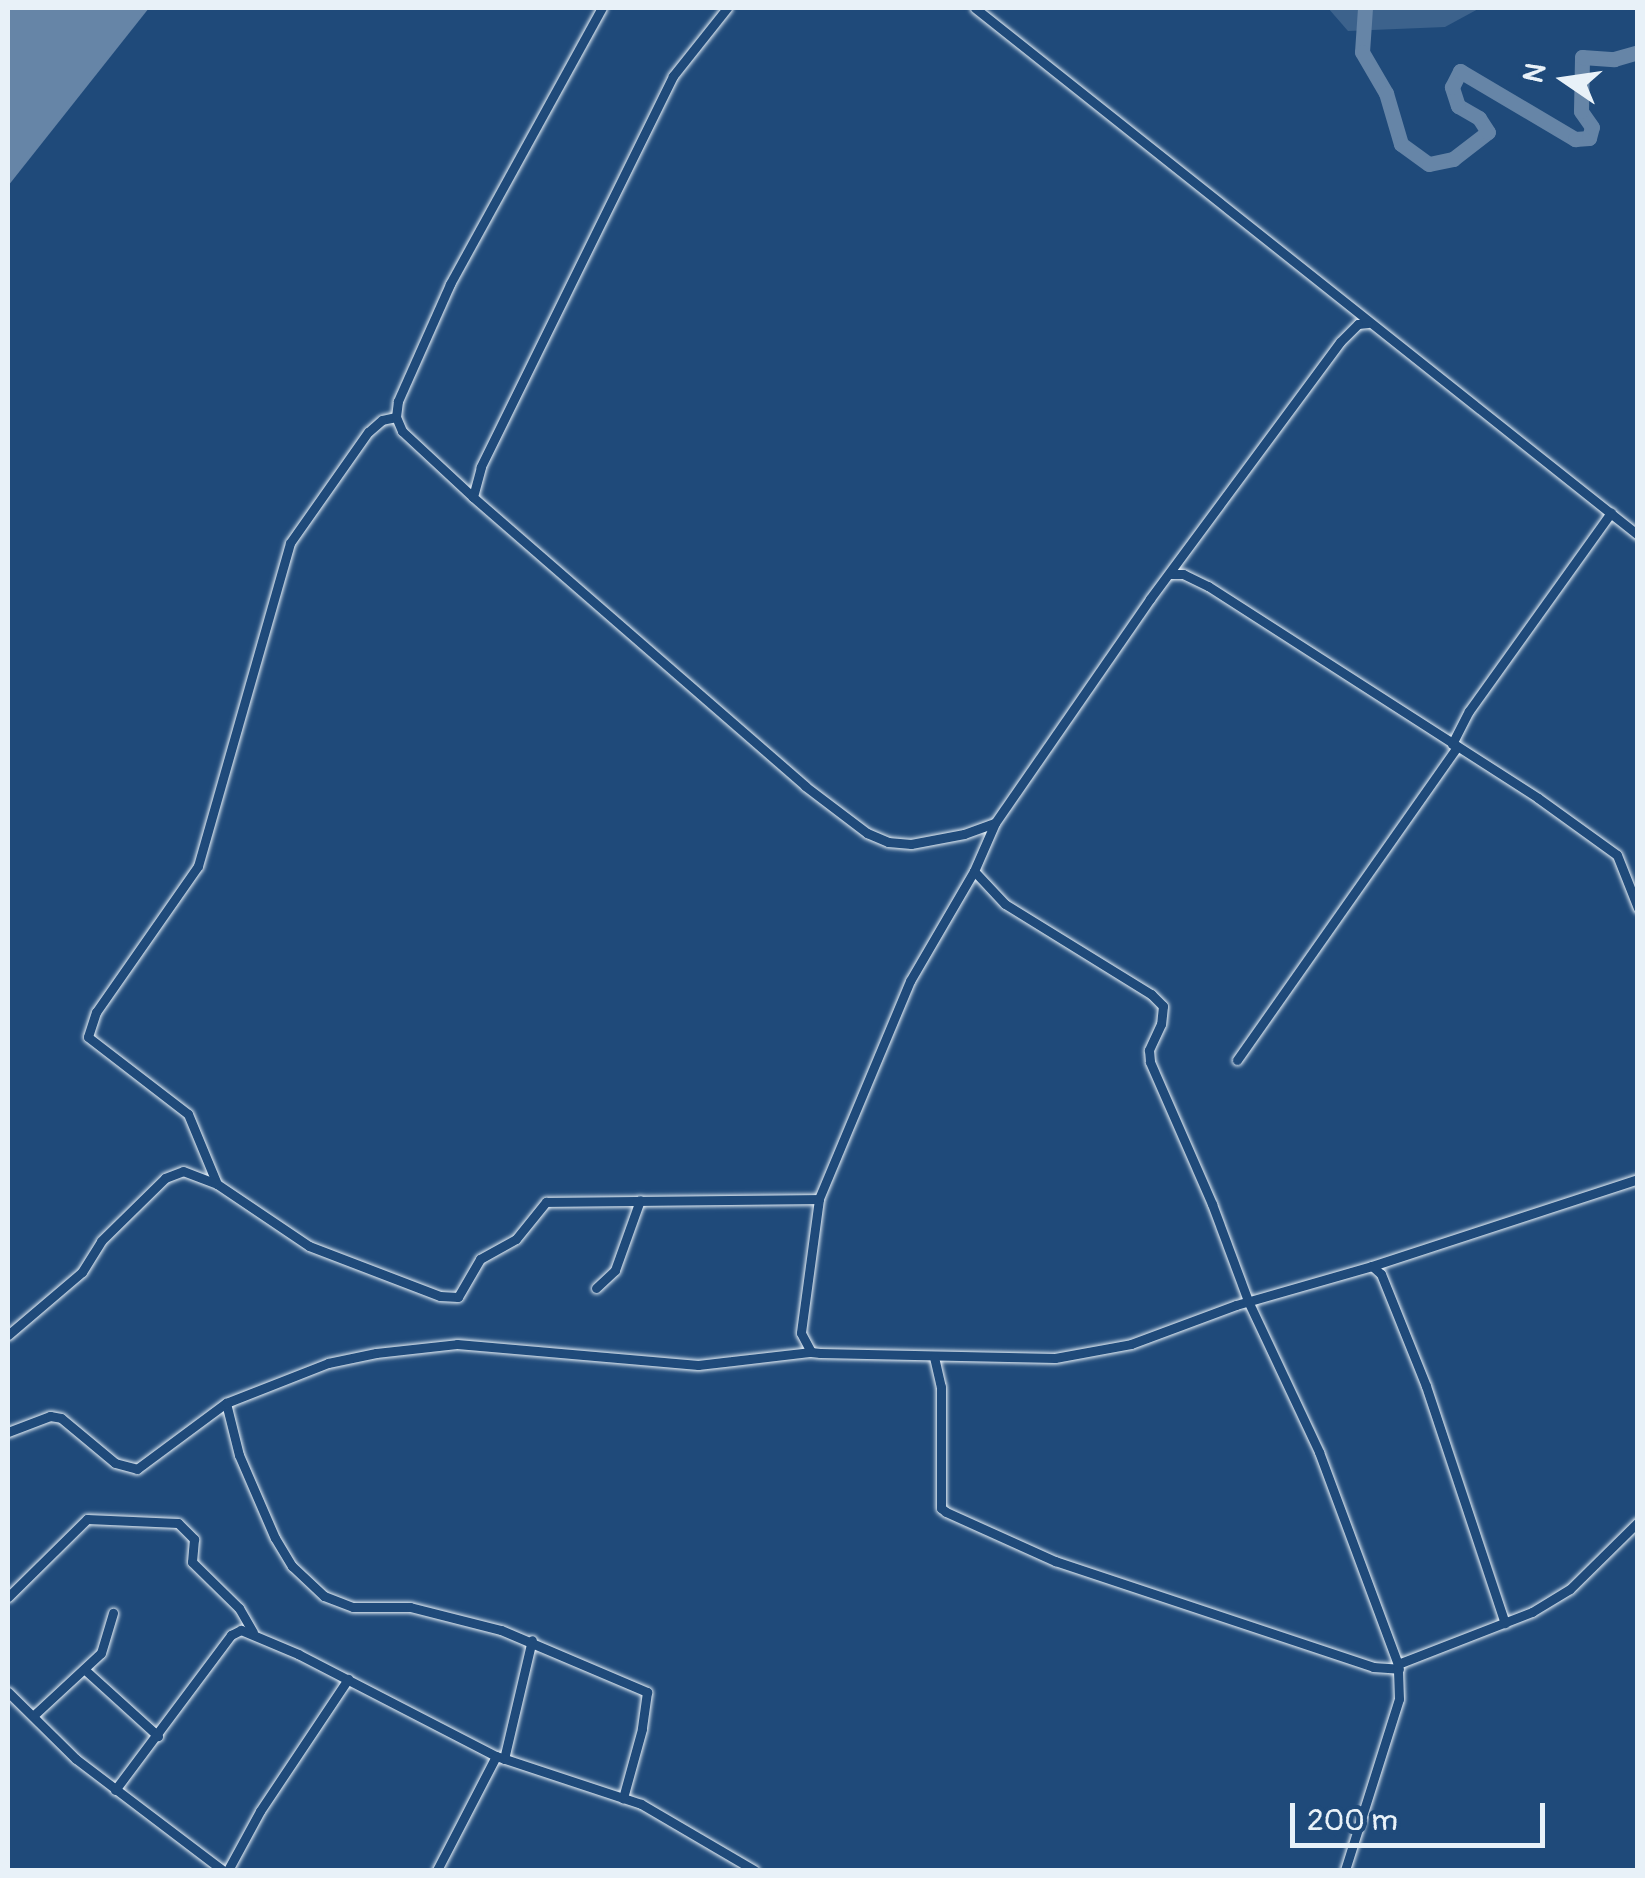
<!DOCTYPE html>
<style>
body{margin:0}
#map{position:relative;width:1645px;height:1878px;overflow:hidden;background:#1f4a7a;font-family:Pangolin,sans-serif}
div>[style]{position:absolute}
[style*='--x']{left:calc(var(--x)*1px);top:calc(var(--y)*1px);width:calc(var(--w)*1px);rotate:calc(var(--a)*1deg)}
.green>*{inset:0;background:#3c628c}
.water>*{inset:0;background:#6685a7}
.river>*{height:15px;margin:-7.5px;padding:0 7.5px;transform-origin:7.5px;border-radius:7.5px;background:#6685a7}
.roads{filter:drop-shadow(0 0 2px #e8f1f8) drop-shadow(0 0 2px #e8f1f8)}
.minor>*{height:9px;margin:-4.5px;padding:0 4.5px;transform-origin:4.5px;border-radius:4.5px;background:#1f4a7a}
span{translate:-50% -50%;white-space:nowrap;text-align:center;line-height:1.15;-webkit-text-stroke:9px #1f4a7a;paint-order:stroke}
.frame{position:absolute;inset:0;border:10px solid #e8f1f8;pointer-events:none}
.north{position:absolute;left:1515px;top:30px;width:100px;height:100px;-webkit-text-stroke:8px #1f4a7a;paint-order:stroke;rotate:283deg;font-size:28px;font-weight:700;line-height:40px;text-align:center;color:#e8f1f8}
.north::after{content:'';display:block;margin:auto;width:35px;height:45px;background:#e8f1f8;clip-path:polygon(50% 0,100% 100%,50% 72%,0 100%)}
.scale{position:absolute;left:1290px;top:1803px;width:255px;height:45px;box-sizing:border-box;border:5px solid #e8f1f8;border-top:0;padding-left:12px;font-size:30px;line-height:35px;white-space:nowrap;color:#e8f1f8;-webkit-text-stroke:8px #1f4a7a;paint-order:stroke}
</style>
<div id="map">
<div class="green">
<div style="clip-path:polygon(1328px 8px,1480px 8px,1445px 27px,1348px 31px)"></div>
</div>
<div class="water">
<div style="clip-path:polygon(8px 8px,149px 8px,8px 186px)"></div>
</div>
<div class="river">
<div style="--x:1365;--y:8;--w:44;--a:93.9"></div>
<div style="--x:1362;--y:52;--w:48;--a:59.7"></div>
<div style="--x:1386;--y:93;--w:53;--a:73.6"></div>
<div style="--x:1401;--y:144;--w:34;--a:36"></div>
<div style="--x:1429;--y:164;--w:25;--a:-12"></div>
<div style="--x:1453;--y:159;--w:44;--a:-37.6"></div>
<div style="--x:1488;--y:132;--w:17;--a:-123"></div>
<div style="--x:1479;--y:118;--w:24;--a:-150"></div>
<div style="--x:1458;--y:106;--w:20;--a:-108"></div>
<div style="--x:1452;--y:87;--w:18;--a:-63"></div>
<div style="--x:1460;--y:71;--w:134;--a:30.6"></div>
<div style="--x:1575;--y:139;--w:14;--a:-4"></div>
<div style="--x:1589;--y:138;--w:11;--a:-75"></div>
<div style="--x:1592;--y:127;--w:19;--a:-125"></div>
<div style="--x:1581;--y:111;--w:54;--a:-88.9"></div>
<div style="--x:1582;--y:57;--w:32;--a:4"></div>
<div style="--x:1614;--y:59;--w:25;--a:-16"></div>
</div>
<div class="roads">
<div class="minor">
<div style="--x:727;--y:8;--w:87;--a:128.5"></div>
<div style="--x:673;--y:76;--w:436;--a:116.2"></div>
<div style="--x:481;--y:467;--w:31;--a:105"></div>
<div style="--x:473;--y:497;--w:440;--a:41"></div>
<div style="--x:805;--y:786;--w:78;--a:37.2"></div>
<div style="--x:867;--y:833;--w:23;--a:23"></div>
<div style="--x:888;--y:842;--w:23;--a:5"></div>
<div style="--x:911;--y:844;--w:54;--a:-10.7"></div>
<div style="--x:964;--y:834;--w:33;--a:-20"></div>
<div style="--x:975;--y:8;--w:847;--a:38.48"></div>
<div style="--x:1368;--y:323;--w:10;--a:174"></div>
<div style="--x:1358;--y:324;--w:25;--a:135"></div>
<div style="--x:1340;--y:342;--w:320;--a:126.5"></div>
<div style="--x:1150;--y:599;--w:272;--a:124.7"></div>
<div style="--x:995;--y:823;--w:52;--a:113.6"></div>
<div style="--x:974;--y:871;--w:127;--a:120.2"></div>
<div style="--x:910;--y:981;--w:236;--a:112.7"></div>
<div style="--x:819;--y:1199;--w:135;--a:97.7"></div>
<div style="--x:801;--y:1333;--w:21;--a:62"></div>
<div style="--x:811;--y:1352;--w:9;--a:6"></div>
<div style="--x:820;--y:1353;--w:235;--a:1.2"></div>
<div style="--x:1055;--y:1358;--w:77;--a:-10.4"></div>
<div style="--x:1131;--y:1344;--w:112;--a:-20.4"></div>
<div style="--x:1236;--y:1305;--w:141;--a:-16"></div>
<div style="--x:1372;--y:1266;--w:12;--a:42"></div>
<div style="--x:1381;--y:1274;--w:121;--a:68.1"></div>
<div style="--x:1426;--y:1386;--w:250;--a:71.6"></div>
<div style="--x:396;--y:417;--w:14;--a:168"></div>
<div style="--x:382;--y:420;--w:18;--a:139"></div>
<div style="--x:368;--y:432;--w:136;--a:125.1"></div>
<div style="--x:290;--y:543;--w:336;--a:105.9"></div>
<div style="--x:198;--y:866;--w:178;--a:124.9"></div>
<div style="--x:96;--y:1012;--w:26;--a:108"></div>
<div style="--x:88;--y:1037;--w:126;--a:37.6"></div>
<div style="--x:188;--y:1114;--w:76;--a:67.5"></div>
<div style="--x:217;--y:1184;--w:111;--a:34"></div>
<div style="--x:309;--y:1246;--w:140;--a:20.9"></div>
<div style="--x:440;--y:1296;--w:18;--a:3"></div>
<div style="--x:458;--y:1297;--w:44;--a:-59.9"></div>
<div style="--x:480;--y:1259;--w:41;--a:-29.1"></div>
<div style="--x:516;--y:1239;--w:48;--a:-51"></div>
<div style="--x:546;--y:1202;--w:273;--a:-0.6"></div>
<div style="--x:473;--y:497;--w:97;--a:-137.1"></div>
<div style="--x:402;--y:431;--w:15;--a:-113"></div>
<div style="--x:396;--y:417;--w:16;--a:-83"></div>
<div style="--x:398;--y:401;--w:128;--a:-66"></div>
<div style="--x:450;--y:284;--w:315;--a:-61.2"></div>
<div style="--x:1171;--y:574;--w:12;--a:0"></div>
<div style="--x:1183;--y:574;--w:28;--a:26"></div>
<div style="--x:1208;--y:586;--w:392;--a:32.7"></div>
<div style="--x:1538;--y:798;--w:97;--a:35.8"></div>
<div style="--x:1617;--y:855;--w:57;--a:68.4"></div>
<div style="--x:1452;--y:744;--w:37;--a:-63"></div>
<div style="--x:1469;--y:711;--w:244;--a:-54.4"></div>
<div style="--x:974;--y:871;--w:45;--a:46.8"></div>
<div style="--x:1005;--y:904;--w:172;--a:31.7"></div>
<div style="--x:1151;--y:994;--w:17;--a:45"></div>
<div style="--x:1163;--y:1006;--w:18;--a:96"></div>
<div style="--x:1161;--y:1024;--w:29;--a:115"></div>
<div style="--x:1149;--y:1050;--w:12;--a:85"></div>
<div style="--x:1150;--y:1062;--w:155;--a:66.4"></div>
<div style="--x:1212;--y:1204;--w:103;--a:69.6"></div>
<div style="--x:1248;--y:1301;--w:167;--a:64.8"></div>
<div style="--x:1319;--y:1452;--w:226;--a:69.6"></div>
<div style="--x:1237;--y:1060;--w:383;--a:-54.9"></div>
<div style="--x:1372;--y:1266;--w:280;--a:-18.1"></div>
<div style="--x:596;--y:1288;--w:26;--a:-43"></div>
<div style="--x:615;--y:1270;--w:74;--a:-70.3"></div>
<div style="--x:8;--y:1335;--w:97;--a:-40.4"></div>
<div style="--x:82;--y:1272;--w:36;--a:-58"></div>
<div style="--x:101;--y:1241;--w:90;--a:-44.5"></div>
<div style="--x:165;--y:1178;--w:19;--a:-21"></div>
<div style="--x:183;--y:1171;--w:36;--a:21"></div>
<div style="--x:934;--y:1357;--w:31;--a:77"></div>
<div style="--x:941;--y:1387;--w:121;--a:90"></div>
<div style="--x:941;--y:1508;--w:6;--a:39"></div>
<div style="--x:946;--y:1512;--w:120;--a:24.2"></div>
<div style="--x:1055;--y:1561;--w:335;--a:18.4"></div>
<div style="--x:1373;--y:1667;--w:26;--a:4"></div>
<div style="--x:226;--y:1403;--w:54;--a:76"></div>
<div style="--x:239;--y:1455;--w:90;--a:66.6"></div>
<div style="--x:275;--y:1538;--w:33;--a:59"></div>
<div style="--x:292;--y:1566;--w:44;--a:43.2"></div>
<div style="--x:324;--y:1596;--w:31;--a:21"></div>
<div style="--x:353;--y:1607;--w:57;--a:0"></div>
<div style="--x:410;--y:1607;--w:94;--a:14.2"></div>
<div style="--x:501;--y:1630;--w:159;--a:23"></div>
<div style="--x:647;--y:1692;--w:37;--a:98"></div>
<div style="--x:642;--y:1729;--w:72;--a:105.4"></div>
<div style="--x:8;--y:1432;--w:45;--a:-20.9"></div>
<div style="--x:50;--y:1416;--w:11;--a:10"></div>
<div style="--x:61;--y:1418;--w:70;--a:39.8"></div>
<div style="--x:115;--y:1463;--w:23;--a:15"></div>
<div style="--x:137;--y:1469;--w:111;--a:-36.6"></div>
<div style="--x:226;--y:1403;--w:110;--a:-21.4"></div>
<div style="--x:328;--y:1363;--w:49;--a:-11.8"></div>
<div style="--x:376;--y:1353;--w:81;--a:-6.3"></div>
<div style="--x:457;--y:1344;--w:242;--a:5"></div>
<div style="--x:698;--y:1365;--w:114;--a:-6.6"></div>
<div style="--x:8;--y:1597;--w:111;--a:-44.6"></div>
<div style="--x:87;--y:1519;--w:91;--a:2.5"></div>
<div style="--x:178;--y:1523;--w:23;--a:45"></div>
<div style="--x:194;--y:1539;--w:23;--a:95"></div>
<div style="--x:192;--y:1562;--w:66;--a:44.4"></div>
<div style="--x:239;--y:1608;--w:28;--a:60"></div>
<div style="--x:84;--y:1669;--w:100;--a:42.2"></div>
<div style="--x:8;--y:1692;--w:95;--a:44.6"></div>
<div style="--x:76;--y:1759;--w:183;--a:37.2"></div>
<div style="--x:34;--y:1715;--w:91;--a:-42.8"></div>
<div style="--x:101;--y:1653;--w:42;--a:-73.3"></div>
<div style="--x:504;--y:1759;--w:122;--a:-76.8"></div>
<div style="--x:115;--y:1790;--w:194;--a:-53.2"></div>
<div style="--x:231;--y:1635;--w:11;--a:-27"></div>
<div style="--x:241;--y:1630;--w:62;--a:22.8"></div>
<div style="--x:298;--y:1654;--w:223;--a:27.3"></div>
<div style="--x:496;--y:1756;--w:153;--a:18.3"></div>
<div style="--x:641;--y:1804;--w:131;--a:30.3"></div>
<div style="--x:228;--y:1870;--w:67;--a:-61.5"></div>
<div style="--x:260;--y:1811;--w:159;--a:-56.3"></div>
<div style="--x:437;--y:1870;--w:128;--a:-62.6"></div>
<div style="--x:1345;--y:1870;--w:179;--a:-72.5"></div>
<div style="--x:1399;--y:1699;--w:35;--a:-92"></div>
<div style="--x:1398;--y:1664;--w:144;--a:-21.2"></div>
<div style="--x:1532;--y:1612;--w:44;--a:-31.2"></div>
<div style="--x:1570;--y:1589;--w:95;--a:-44.6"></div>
</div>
</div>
<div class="frame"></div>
<div class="north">N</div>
<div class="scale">200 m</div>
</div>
